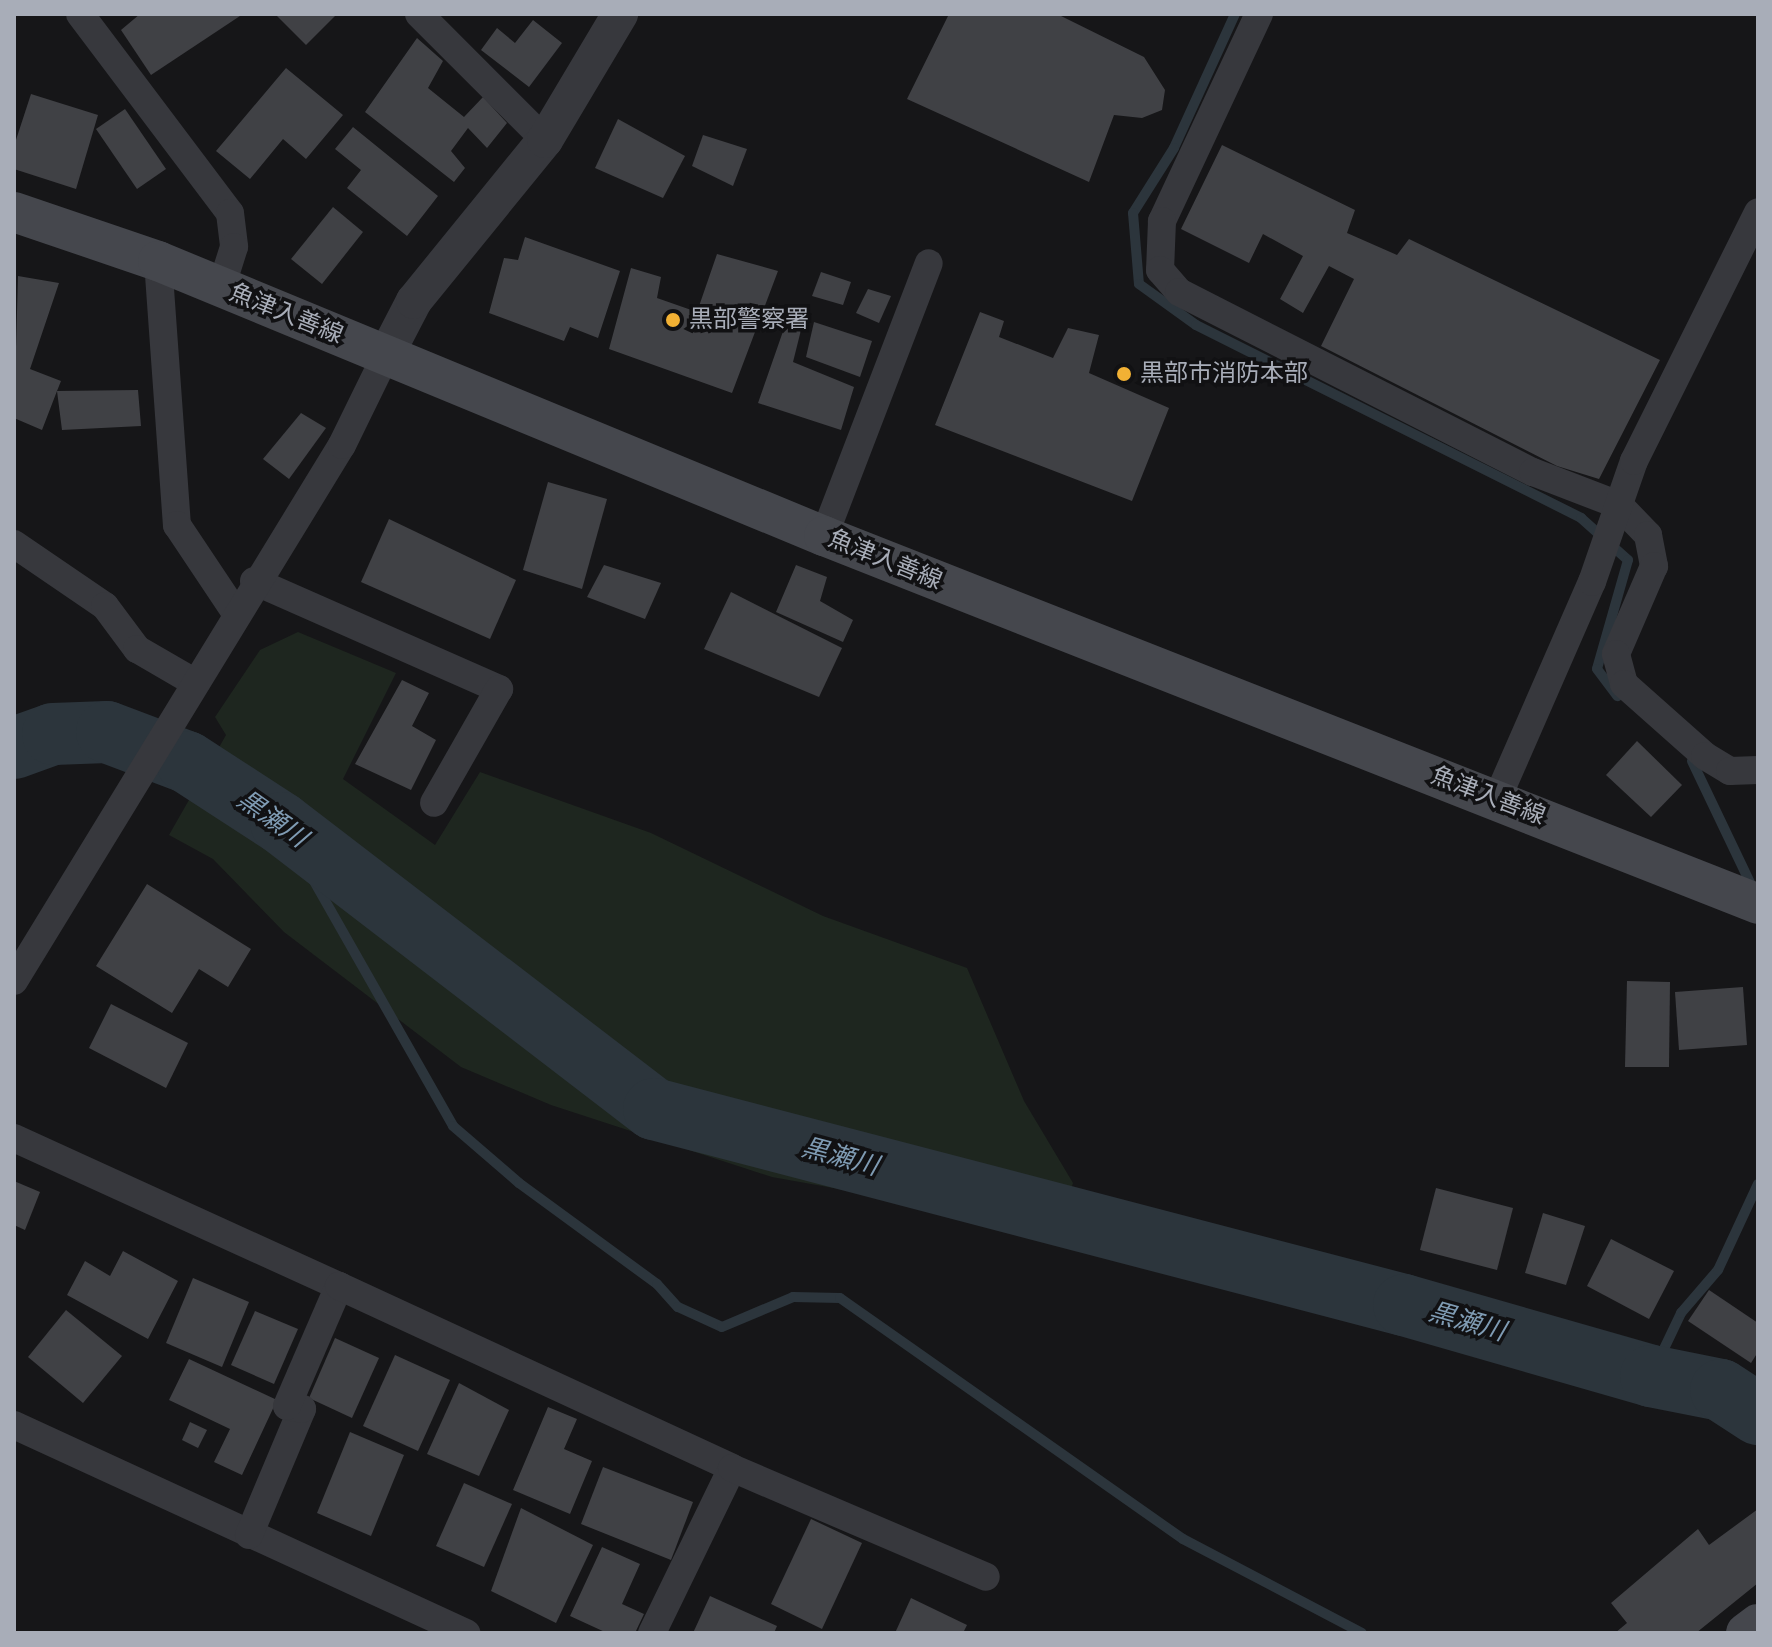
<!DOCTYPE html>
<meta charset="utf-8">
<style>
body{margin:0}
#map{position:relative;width:1772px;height:1647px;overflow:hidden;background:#161618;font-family:"Source Sans 3","Noto Sans JP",sans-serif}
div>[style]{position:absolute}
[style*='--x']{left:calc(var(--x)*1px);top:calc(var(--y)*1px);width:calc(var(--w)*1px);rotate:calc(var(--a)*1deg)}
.green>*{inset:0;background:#1e261f}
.stream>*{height:10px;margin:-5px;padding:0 5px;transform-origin:5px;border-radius:5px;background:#2c353c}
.river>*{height:62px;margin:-31px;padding:0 31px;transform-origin:31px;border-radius:31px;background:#2c353c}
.building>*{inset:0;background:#404145}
.minor>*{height:28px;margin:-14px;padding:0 14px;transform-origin:14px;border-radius:14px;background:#37383d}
.tertiary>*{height:36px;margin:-18px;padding:0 18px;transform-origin:18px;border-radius:18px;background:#37383d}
.secondary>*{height:40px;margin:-20px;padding:0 20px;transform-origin:20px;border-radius:20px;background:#45474d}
.dots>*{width:22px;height:22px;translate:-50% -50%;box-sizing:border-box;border:4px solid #111113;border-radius:50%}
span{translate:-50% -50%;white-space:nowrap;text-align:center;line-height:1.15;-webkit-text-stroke:7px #111113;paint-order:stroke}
.street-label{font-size:24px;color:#a8adb8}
.poi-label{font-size:24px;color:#a8adb8}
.left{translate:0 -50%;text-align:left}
.water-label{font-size:26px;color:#7f9bb3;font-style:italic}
.frame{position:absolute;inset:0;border:16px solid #a8adb8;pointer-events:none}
</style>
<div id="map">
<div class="green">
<div style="clip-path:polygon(298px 632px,396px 673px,343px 779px,435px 845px,480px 772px,651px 833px,823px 916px,967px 968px,1024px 1101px,1073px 1183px,1056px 1240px,917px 1203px,772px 1177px,551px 1105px,461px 1067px,284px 932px,213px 859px,169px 835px,226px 735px,215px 717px,260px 650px)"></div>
</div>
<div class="stream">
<div style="--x:1235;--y:14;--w:147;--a:114.5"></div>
<div style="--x:1174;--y:148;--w:77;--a:122.2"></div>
<div style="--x:1133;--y:213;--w:71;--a:85.2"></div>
<div style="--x:1139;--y:284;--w:70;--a:35.7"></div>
<div style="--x:1196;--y:325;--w:431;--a:26.6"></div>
<div style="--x:1581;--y:518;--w:63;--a:41.8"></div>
<div style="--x:1628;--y:560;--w:113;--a:105.9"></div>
<div style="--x:1597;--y:669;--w:34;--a:53"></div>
<div style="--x:1692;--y:761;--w:144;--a:64.5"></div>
<div style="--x:281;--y:823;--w:348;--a:60.4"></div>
<div style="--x:453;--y:1126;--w:87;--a:40.8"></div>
<div style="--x:519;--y:1183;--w:171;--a:36.2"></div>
<div style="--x:657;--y:1284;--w:31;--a:48"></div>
<div style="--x:678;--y:1307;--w:48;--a:24.4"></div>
<div style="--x:722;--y:1327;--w:77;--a:-22.9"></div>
<div style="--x:793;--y:1297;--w:47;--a:1.2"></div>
<div style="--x:840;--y:1298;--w:419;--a:35.1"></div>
<div style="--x:1183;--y:1539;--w:202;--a:27.7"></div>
<div style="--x:1651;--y:1376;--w:70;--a:-64.5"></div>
<div style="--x:1681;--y:1313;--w:57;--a:-49.3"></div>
<div style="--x:1718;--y:1270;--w:95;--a:-65.1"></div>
</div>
<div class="river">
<div style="--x:14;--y:748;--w:41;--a:-19.7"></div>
<div style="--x:53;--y:734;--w:54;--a:-2.1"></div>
<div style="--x:107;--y:732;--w:85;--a:20.6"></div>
<div style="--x:187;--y:762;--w:112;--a:33"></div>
<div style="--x:281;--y:823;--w:470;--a:37.5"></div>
<div style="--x:654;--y:1109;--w:775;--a:14.65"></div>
<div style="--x:1404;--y:1305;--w:257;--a:16"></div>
<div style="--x:1651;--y:1376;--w:71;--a:11.3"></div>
<div style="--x:1721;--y:1390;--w:44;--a:33"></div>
</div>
<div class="building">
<div style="clip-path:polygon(140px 14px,243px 14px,151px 75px,121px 30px)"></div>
<div style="clip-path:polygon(275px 14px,337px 14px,306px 45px)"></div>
<div style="clip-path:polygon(949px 14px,1057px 14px,1144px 57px,1165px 90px,1162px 110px,1142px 118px,1114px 115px,1089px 182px,907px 99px)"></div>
<div style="clip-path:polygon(533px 20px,562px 43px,529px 87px,481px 50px,497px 28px,515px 43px)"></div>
<div style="clip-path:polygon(417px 38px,443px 61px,428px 88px,464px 117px,483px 97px,507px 123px,487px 148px,468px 128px,451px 151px,465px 168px,454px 182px,365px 112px)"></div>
<div style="clip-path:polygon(286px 68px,343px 115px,306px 159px,283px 139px,250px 179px,216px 151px)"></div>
<div style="clip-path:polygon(31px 94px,98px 115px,76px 189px,14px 169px,14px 146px)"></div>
<div style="clip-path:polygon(125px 109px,166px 169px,137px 189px,96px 129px)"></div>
<div style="clip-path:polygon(618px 119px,685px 156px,663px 198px,595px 168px)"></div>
<div style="clip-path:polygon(353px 127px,438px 196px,407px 236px,347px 188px,361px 170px,335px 149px)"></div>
<div style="clip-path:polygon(703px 135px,747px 149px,733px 186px,692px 166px)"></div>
<div style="clip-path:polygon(1222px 145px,1355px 210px,1347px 233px,1397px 255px,1409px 239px,1660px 360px,1599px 479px,1557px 466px,1321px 346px,1354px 279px,1329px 266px,1303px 313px,1280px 299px,1303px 256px,1263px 234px,1249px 263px,1181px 229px)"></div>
<div style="clip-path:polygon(333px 207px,363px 232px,322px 284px,291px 259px)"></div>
<div style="clip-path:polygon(525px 237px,620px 271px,598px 338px,570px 327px,564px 341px,489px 313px,504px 258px,518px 260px)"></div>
<div style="clip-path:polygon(717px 254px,778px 271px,732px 393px,609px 349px,631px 268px,661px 277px,657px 298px,697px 312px)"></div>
<div style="clip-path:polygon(821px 272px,851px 282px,843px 305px,812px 296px)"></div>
<div style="clip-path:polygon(18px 276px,59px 283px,30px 369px,61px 381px,57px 391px,138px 390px,141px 426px,62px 430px,57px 391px,42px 430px,14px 418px)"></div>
<div style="clip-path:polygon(868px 289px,891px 296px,879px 323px,856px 313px)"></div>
<div style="clip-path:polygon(980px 312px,1004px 321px,999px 337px,1053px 358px,1068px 328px,1099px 335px,1089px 373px,1169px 408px,1132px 501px,935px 425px)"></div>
<div style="clip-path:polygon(788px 317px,803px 322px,793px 362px,854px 387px,841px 430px,758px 403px)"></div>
<div style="clip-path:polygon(814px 322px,872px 341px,860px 377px,806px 357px)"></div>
<div style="clip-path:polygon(301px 413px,326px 428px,289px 479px,263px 459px)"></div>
<div style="clip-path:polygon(548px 482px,607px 499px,582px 589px,523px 570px)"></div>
<div style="clip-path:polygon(389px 519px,516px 580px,490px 639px,361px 582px)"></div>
<div style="clip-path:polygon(604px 565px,661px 583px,645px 619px,587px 597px)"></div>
<div style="clip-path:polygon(796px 565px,827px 577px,820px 601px,853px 620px,843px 642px,776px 612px)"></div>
<div style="clip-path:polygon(731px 592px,842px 648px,819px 697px,704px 649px)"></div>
<div style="clip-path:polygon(402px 680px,429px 693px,412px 726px,436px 740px,411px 790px,355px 764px)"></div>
<div style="clip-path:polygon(1637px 741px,1682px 785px,1651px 817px,1606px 775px)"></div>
<div style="clip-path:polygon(147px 884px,251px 949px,228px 987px,199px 969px,172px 1013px,96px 966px)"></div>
<div style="clip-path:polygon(1627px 981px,1670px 982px,1669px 1067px,1625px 1067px)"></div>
<div style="clip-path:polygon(1743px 987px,1747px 1045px,1679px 1050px,1675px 992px)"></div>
<div style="clip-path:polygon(111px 1004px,188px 1043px,166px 1088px,89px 1048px)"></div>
<div style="clip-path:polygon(14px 1181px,40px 1192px,25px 1230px,14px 1225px)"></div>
<div style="clip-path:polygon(1436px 1188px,1513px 1208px,1497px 1270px,1420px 1250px)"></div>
<div style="clip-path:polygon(1543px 1213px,1585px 1226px,1566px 1285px,1525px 1273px)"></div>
<div style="clip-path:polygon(1611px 1239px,1674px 1271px,1649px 1319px,1587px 1286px)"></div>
<div style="clip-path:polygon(123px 1251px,178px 1281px,148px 1339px,67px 1295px,85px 1261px,110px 1276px)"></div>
<div style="clip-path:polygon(193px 1278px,249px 1302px,222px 1367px,166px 1343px)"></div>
<div style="clip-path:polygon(1709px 1290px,1758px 1323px,1758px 1352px,1751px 1363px,1688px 1321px)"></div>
<div style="clip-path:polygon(66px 1310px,122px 1356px,83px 1403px,28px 1357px)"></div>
<div style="clip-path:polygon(255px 1311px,298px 1329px,274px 1384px,231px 1365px)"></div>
<div style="clip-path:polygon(335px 1338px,379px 1358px,352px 1418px,309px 1398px)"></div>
<div style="clip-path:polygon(395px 1355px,450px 1380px,418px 1451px,363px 1426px)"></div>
<div style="clip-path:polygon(189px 1359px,277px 1400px,242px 1475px,214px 1462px,230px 1429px,169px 1400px)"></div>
<div style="clip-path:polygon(459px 1383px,509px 1410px,479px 1476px,427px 1454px)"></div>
<div style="clip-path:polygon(548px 1407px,577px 1419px,564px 1449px,592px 1461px,570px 1514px,513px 1490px)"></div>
<div style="clip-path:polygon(190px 1422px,207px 1430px,198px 1448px,182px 1440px)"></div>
<div style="clip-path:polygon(350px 1432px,404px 1455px,371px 1536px,317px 1513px)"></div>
<div style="clip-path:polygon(603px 1467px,693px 1502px,671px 1560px,581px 1524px)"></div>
<div style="clip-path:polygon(464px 1483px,512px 1504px,484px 1567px,436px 1546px)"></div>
<div style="clip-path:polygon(521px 1508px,593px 1545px,556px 1623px,491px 1591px)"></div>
<div style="clip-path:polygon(1758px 1509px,1758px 1583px,1696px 1633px,1615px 1633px,1627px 1623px,1611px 1603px,1698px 1529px,1709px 1545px)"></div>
<div style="clip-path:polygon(811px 1519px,862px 1543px,822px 1629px,771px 1604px)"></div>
<div style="clip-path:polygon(602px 1547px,640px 1564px,622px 1604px,644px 1614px,635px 1633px,607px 1633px,570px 1616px)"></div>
<div style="clip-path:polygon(710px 1596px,777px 1626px,774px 1633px,693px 1633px)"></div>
<div style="clip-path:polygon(911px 1598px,967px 1625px,963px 1633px,895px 1633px)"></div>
</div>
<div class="minor">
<div style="--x:80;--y:14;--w:249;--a:53"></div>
<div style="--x:230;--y:213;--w:34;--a:83"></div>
<div style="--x:234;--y:247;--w:43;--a:107.6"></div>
<div style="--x:419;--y:14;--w:178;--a:45"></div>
<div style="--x:1259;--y:14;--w:229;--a:115.1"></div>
<div style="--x:1162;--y:221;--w:49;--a:92.3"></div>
<div style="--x:1160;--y:270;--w:29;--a:49"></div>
<div style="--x:1179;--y:292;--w:397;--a:27"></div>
<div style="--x:1533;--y:472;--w:92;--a:21"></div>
<div style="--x:1619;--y:505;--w:42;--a:46"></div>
<div style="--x:1648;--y:535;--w:32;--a:79"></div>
<div style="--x:1654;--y:566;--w:96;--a:113.4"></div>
<div style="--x:1616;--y:654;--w:31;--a:75"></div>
<div style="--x:1624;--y:684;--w:108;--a:41.6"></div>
<div style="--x:1705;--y:756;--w:29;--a:31"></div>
<div style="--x:1730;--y:771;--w:28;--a:-2"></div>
<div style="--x:158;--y:261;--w:265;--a:85.9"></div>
<div style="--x:177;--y:525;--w:105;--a:56.3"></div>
<div style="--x:824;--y:536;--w:292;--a:-69"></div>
<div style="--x:14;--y:544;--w:110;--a:34.3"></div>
<div style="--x:105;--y:606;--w:54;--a:53.3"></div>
<div style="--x:137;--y:649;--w:66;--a:30.1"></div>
<div style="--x:254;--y:581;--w:268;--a:23.8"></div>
<div style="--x:499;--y:689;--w:131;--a:119.7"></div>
<div style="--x:1497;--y:799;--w:237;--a:-66.4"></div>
<div style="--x:1592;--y:582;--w:128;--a:-70.9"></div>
<div style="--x:1634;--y:461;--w:278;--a:-63.5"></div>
<div style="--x:14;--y:981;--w:628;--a:-58.54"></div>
<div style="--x:342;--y:445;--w:100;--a:-63.9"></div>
<div style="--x:14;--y:1138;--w:357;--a:24.5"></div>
<div style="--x:14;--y:1425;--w:498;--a:24.7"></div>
<div style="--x:249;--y:1535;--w:137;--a:-67.2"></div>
<div style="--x:302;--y:1409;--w:15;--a:-169"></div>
<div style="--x:287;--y:1406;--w:131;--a:-66.6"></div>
<div style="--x:339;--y:1286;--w:433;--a:24.8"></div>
<div style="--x:652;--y:1633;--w:183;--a:-64.1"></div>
<div style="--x:732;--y:1468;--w:276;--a:23.2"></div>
</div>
<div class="tertiary">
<div style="--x:386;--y:355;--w:61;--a:-62.6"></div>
<div style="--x:414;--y:301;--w:208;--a:-50.9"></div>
<div style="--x:545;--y:140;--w:147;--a:-59.2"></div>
</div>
<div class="secondary">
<div style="--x:14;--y:212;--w:152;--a:18.8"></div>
<div style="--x:158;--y:261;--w:721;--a:22.44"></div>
<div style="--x:824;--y:536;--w:1004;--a:21.5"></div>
<div style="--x:1746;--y:1633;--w:15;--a:-37"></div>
</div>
<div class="dots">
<div style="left:673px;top:320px;background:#f2b134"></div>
<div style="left:1124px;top:374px;background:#f2b134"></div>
</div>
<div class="street-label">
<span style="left:286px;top:314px;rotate:22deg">魚津入善線</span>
<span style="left:885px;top:560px;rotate:22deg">魚津入善線</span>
<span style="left:1488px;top:796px;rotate:21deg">魚津入善線</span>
</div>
<div class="poi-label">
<span class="left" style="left:689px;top:320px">黒部警察署</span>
<span class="left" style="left:1140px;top:374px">黒部市消防本部</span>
</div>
<div class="water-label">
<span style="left:272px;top:819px;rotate:35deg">黒瀬川</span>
<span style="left:840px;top:1157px;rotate:15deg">黒瀬川</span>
<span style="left:1467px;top:1322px;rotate:16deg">黒瀬川</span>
</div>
<div class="frame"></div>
</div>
